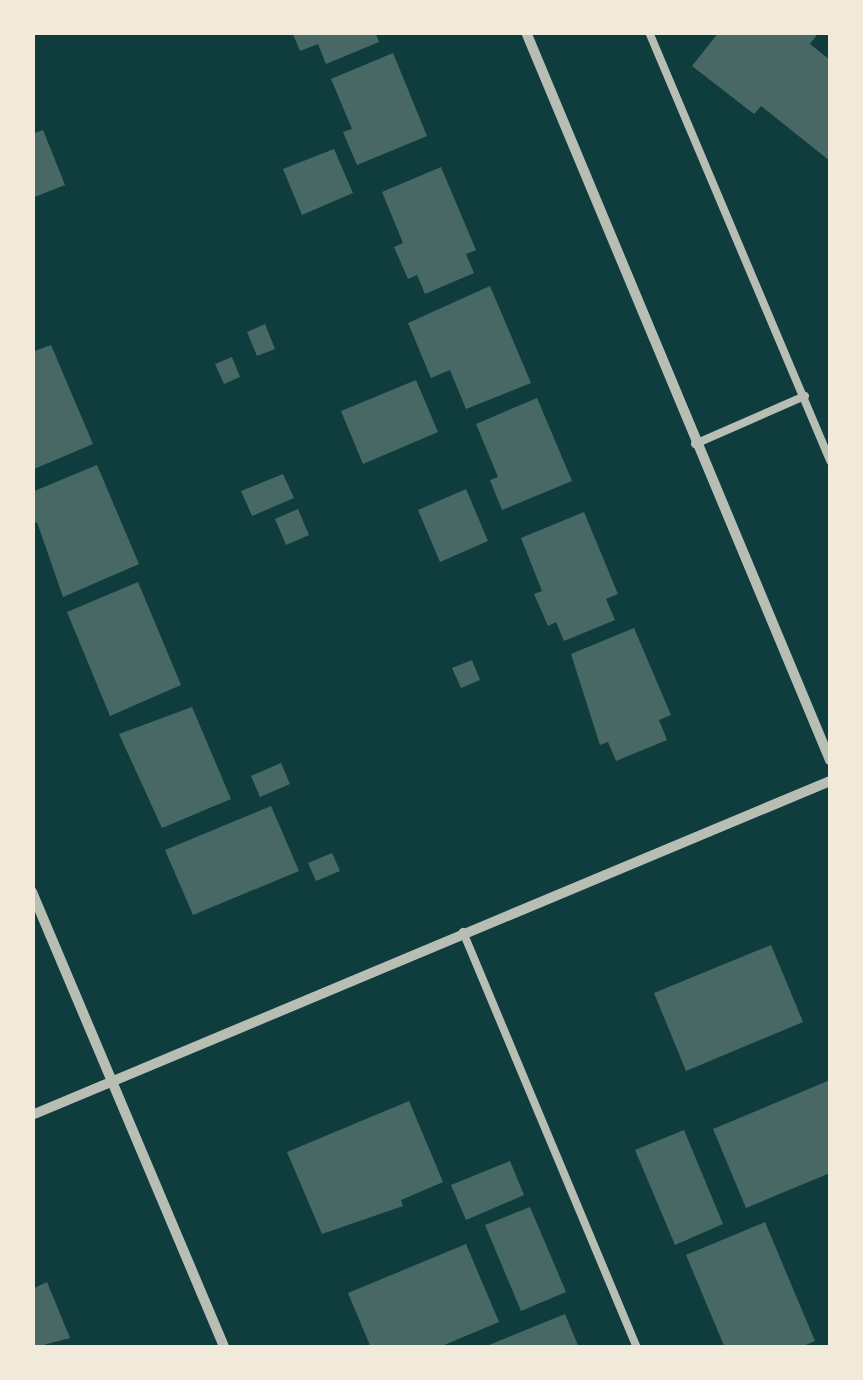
<!DOCTYPE html>
<style>
body{margin:0}
#map{position:relative;width:863px;height:1380px;overflow:hidden;background:#0f3d3e;font-family:Karla,sans-serif}
div>[style]{position:absolute}
[style*='--x']{left:calc(var(--x)*1px);top:calc(var(--y)*1px);width:calc(var(--w)*1px);rotate:calc(var(--a)*1deg)}
.building>*{inset:0;background:#486865}
.service>*{height:8px;margin:-4px;padding:0 4px;transform-origin:4px;border-radius:4px;background:#b8beb3}
.minor>*{height:10px;margin:-5px;padding:0 5px;transform-origin:5px;border-radius:5px;background:#b8beb3}
span{translate:-50% -50%;white-space:nowrap;text-align:center;line-height:1.15;-webkit-text-stroke:9px #f1e9da;paint-order:stroke}
.frame{position:absolute;inset:0;border:35px solid #f1e9da;pointer-events:none}
</style>
<div id="map">
<div class="building">
<div style="clip-path:polygon(292px 32px,375px 32px,379px 42px,326px 64px,318px 44px,300px 51px)"></div>
<div style="clip-path:polygon(719px 32px,819px 32px,810px 44px,830px 60px,830px 161px,761px 106px,754px 114px,692px 66px)"></div>
<div style="clip-path:polygon(393px 53px,427px 136px,357px 165px,343px 132px,352px 129px,331px 79px)"></div>
<div style="clip-path:polygon(43px 130px,65px 185px,32px 198px,32px 134px)"></div>
<div style="clip-path:polygon(334px 149px,353px 193px,302px 215px,283px 169px)"></div>
<div style="clip-path:polygon(441px 167px,476px 250px,466px 254px,474px 273px,425px 294px,417px 275px,408px 279px,394px 247px,403px 243px,382px 192px)"></div>
<div style="clip-path:polygon(490px 286px,531px 383px,466px 409px,450px 370px,431px 378px,408px 323px)"></div>
<div style="clip-path:polygon(265px 324px,275px 349px,257px 356px,247px 332px)"></div>
<div style="clip-path:polygon(51px 345px,93px 444px,34px 469px,32px 352px)"></div>
<div style="clip-path:polygon(232px 357px,240px 377px,224px 384px,215px 364px)"></div>
<div style="clip-path:polygon(416px 380px,438px 432px,363px 464px,341px 411px)"></div>
<div style="clip-path:polygon(537px 398px,572px 481px,502px 510px,490px 480px,498px 477px,476px 424px)"></div>
<div style="clip-path:polygon(97px 465px,139px 564px,63px 597px,37px 522px,32px 525px,32px 492px)"></div>
<div style="clip-path:polygon(283px 474px,294px 498px,252px 516px,241px 491px)"></div>
<div style="clip-path:polygon(466px 489px,488px 541px,440px 562px,418px 510px)"></div>
<div style="clip-path:polygon(298px 509px,309px 535px,286px 545px,275px 519px)"></div>
<div style="clip-path:polygon(584px 512px,618px 594px,606px 599px,615px 620px,564px 641px,556px 622px,548px 626px,534px 594px,542px 591px,521px 538px)"></div>
<div style="clip-path:polygon(138px 582px,181px 685px,110px 716px,67px 612px)"></div>
<div style="clip-path:polygon(634px 628px,671px 715px,659px 720px,667px 740px,616px 761px,608px 742px,600px 745px,571px 654px)"></div>
<div style="clip-path:polygon(472px 660px,480px 680px,461px 688px,452px 668px)"></div>
<div style="clip-path:polygon(192px 707px,231px 799px,162px 828px,119px 734px)"></div>
<div style="clip-path:polygon(281px 763px,290px 784px,260px 797px,251px 776px)"></div>
<div style="clip-path:polygon(271px 806px,299px 871px,193px 915px,165px 850px)"></div>
<div style="clip-path:polygon(332px 853px,340px 871px,316px 881px,308px 863px)"></div>
<div style="clip-path:polygon(771px 945px,803px 1022px,686px 1071px,654px 993px)"></div>
<div style="clip-path:polygon(830px 1080px,830px 1173px,746px 1208px,713px 1129px)"></div>
<div style="clip-path:polygon(409px 1101px,443px 1182px,401px 1200px,403px 1206px,322px 1234px,287px 1152px)"></div>
<div style="clip-path:polygon(684px 1130px,723px 1224px,675px 1245px,635px 1150px)"></div>
<div style="clip-path:polygon(510px 1161px,524px 1195px,466px 1220px,451px 1185px)"></div>
<div style="clip-path:polygon(530px 1207px,566px 1292px,521px 1311px,485px 1225px)"></div>
<div style="clip-path:polygon(765px 1222px,815px 1341px,799px 1348px,725px 1348px,686px 1255px)"></div>
<div style="clip-path:polygon(466px 1244px,499px 1322px,437px 1348px,371px 1348px,348px 1293px)"></div>
<div style="clip-path:polygon(47px 1282px,70px 1338px,32px 1348px,32px 1289px)"></div>
<div style="clip-path:polygon(565px 1314px,579px 1348px,484px 1348px,484px 1347px)"></div>
</div>
<div class="service">
<div style="--x:649;--y:32;--w:466;--a:67.1"></div>
<div style="--x:695;--y:444;--w:120;--a:-23.6"></div>
<div style="--x:463;--y:932;--w:451;--a:67.3"></div>
</div>
<div class="minor">
<div style="--x:526;--y:32;--w:789;--a:67.34"></div>
<div style="--x:32;--y:892;--w:495;--a:67.1"></div>
<div style="--x:32;--y:1115;--w:865;--a:-22.71"></div>
</div>
<div class="frame"></div>
</div>
